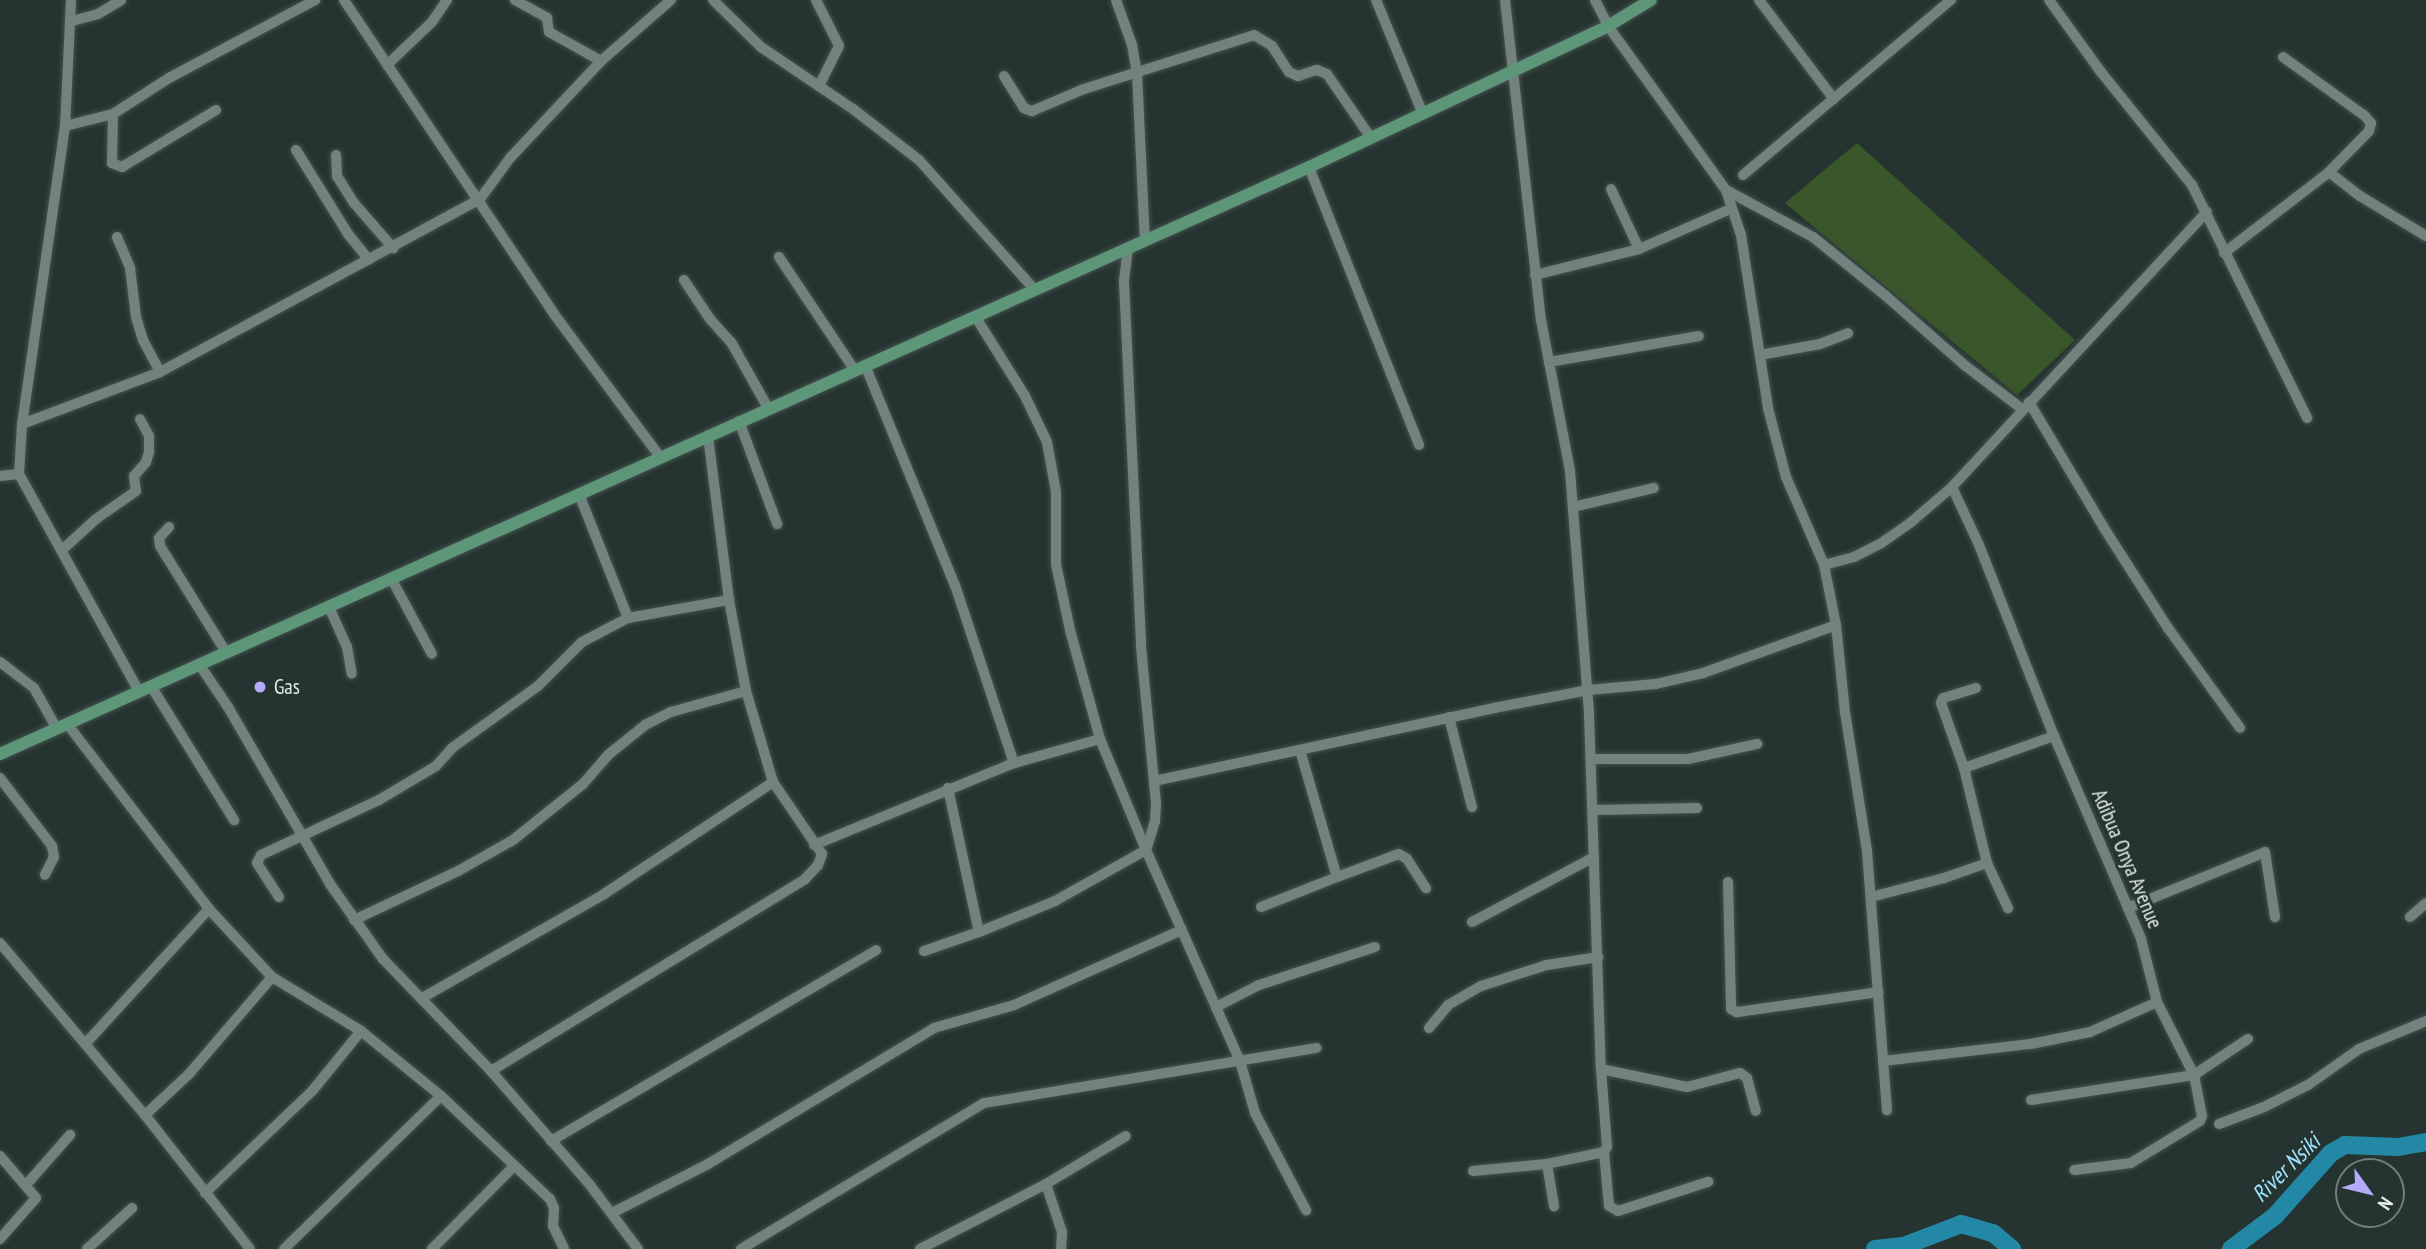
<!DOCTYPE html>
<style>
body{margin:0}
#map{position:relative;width:2426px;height:1249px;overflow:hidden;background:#253431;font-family:"PT Sans Narrow",sans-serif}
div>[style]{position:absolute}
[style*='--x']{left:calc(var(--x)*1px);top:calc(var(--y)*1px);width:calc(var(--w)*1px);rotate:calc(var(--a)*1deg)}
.green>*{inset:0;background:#3a562b}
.river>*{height:18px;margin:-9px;padding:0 9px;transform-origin:9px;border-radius:9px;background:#2388a6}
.roads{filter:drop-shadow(0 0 2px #45524f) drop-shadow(0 0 2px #45524f)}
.minor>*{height:10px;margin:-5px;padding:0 5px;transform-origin:5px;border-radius:5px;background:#72837f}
.major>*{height:12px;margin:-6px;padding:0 6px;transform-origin:6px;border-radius:6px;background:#5e967a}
.dots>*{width:19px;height:19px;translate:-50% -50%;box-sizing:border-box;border:4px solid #253431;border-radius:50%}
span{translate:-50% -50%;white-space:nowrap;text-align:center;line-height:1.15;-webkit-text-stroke:5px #253431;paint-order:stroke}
.poi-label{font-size:21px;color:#e3ecea}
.left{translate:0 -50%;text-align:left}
.street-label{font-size:21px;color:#e3ecea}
.water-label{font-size:23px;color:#9fe4fe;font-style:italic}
.north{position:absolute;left:2335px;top:1158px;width:70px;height:70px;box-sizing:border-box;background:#253431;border:2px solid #717e7b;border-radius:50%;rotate:124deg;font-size:19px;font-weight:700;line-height:28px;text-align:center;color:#e3ecea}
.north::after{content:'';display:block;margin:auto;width:24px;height:32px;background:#b4acf9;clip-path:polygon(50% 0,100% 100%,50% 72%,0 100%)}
</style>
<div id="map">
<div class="green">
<div style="clip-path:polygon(1857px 143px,2075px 340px,2017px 395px,1785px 203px)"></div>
</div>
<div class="river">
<div style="--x:1875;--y:1249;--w:29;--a:-6"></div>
<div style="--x:1904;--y:1246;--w:61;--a:-21.1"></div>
<div style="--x:1961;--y:1224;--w:33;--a:16"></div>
<div style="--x:1993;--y:1233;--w:25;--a:40"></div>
<div style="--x:2231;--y:1249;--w:55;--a:-36.9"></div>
<div style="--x:2275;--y:1216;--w:84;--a:-48.4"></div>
<div style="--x:2331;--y:1153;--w:16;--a:-30"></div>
<div style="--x:2345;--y:1145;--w:53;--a:2.2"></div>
<div style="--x:2398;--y:1147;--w:28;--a:-10"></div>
</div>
<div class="roads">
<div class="minor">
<div style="--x:71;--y:0;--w:126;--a:92.7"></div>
<div style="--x:65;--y:126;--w:301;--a:98.2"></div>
<div style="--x:22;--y:424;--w:50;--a:93.4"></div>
<div style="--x:19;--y:474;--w:248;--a:61.1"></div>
<div style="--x:344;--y:0;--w:378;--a:56.2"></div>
<div style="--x:554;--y:314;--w:179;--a:53.4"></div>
<div style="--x:515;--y:0;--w:37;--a:29"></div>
<div style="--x:547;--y:18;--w:14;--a:82"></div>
<div style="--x:549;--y:32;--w:60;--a:29.1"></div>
<div style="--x:713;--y:0;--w:67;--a:44.4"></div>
<div style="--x:761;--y:47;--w:111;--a:34"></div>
<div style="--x:853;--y:109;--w:83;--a:37.7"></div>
<div style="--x:919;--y:160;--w:173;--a:48.3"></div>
<div style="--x:816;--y:0;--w:51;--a:63.4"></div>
<div style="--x:839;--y:46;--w:45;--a:116.6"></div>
<div style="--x:1116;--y:0;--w:48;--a:70.4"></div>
<div style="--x:1132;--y:45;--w:28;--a:80"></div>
<div style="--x:1137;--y:73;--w:167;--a:87.3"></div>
<div style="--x:1376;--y:0;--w:123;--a:67.6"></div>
<div style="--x:1505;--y:0;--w:322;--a:83.6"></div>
<div style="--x:1541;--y:320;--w:154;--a:79.1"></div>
<div style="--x:1570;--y:471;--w:244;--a:85.5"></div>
<div style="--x:1589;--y:714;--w:355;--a:88.1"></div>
<div style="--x:1601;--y:1069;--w:78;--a:85.6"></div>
<div style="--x:1607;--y:1147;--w:6;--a:121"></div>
<div style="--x:1604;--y:1152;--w:58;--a:168.1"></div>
<div style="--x:1595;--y:0;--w:29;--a:63"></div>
<div style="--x:1608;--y:26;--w:202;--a:54.3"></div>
<div style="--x:1726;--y:190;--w:47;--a:71.6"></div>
<div style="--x:1741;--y:235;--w:175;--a:81.1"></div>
<div style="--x:1768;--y:408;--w:71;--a:75.4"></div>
<div style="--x:1786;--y:477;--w:96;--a:66.6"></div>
<div style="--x:1824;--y:565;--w:61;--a:78.7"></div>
<div style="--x:1836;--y:625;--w:87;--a:84.1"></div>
<div style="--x:1845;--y:712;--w:141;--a:81"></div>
<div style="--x:1867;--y:851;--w:260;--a:85.6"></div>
<div style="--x:1759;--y:0;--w:124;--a:52.9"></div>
<div style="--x:2049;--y:0;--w:89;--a:54.2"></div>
<div style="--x:2101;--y:72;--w:145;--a:51.2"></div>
<div style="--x:2192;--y:185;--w:260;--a:63.7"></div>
<div style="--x:72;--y:21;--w:27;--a:-15"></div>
<div style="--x:98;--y:14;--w:27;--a:-31"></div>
<div style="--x:387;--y:65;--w:62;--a:-43.7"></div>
<div style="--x:432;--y:22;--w:27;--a:-56"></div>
<div style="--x:1004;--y:76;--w:38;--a:58"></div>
<div style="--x:1024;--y:108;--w:9;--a:21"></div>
<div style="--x:1032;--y:111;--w:56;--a:-22.9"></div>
<div style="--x:1084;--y:89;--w:178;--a:-17.6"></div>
<div style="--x:1254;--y:35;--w:21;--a:31"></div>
<div style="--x:1272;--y:46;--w:31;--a:57"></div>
<div style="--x:1289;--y:72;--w:10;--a:24"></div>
<div style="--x:1298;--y:76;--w:20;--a:-18"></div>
<div style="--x:1317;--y:70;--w:11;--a:22"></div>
<div style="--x:1327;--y:74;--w:78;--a:55.5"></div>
<div style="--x:113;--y:114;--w:49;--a:91.2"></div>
<div style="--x:112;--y:163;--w:11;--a:22"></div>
<div style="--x:122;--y:167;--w:110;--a:-31.2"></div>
<div style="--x:65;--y:126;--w:49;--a:-14"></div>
<div style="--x:113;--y:114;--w:67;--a:-32.7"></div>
<div style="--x:169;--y:78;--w:166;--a:-28.1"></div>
<div style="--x:296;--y:150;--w:99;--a:58.2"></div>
<div style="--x:348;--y:234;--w:33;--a:51"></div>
<div style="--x:336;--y:155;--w:21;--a:87"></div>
<div style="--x:337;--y:176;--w:32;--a:58"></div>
<div style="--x:354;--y:203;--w:60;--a:49.1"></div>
<div style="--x:1309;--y:167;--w:299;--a:68.4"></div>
<div style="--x:2329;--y:172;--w:39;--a:38"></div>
<div style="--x:2360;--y:196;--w:77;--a:31.2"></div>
<div style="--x:1743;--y:175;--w:272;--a:-40.1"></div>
<div style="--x:1611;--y:189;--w:66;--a:65"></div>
<div style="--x:1726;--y:190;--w:99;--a:28.4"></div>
<div style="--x:1813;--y:237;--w:94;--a:38.9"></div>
<div style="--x:1886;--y:296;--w:103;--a:41.4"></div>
<div style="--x:1963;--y:364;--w:74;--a:37.3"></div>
<div style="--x:117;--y:237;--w:34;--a:67"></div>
<div style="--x:130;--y:268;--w:49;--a:83"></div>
<div style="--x:136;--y:317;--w:24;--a:73"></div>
<div style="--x:143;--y:340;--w:36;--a:62"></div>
<div style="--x:1128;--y:248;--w:34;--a:97"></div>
<div style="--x:1124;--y:282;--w:365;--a:87.3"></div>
<div style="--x:1141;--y:647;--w:157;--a:84.5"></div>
<div style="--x:1156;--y:803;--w:18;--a:93"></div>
<div style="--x:1155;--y:821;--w:30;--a:107"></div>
<div style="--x:1146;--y:850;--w:231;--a:66"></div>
<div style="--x:1240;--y:1061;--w:54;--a:73.9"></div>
<div style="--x:1255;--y:1113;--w:110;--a:62.3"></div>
<div style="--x:2224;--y:253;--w:133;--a:-37.6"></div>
<div style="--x:2329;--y:172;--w:57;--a:-45.7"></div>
<div style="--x:2369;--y:131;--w:8;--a:-76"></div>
<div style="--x:2371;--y:123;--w:9;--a:-131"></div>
<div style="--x:2365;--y:116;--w:101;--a:-144.3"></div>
<div style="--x:779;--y:257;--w:135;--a:56.2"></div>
<div style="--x:1535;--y:275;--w:107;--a:-14"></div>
<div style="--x:1639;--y:249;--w:99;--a:-23.7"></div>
<div style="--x:684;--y:280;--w:47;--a:56.3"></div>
<div style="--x:710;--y:319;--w:31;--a:48"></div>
<div style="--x:731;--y:342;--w:76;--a:60.7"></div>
<div style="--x:1760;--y:355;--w:61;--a:-10.4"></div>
<div style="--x:1820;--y:344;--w:30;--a:-21"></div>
<div style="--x:1549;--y:362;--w:152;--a:-9.8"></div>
<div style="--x:865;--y:365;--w:238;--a:67.8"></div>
<div style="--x:955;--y:585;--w:188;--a:71.7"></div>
<div style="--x:2029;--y:402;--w:147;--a:59.2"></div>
<div style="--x:2104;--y:528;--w:119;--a:57.4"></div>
<div style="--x:2168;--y:628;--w:123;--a:54.2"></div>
<div style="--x:739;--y:421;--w:110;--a:69.7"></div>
<div style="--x:22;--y:424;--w:147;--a:-20.6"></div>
<div style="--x:160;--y:372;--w:364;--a:-28.4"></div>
<div style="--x:480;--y:199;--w:51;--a:-53.8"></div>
<div style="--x:510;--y:158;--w:133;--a:-46.8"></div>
<div style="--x:601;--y:61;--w:93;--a:-41.1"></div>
<div style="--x:0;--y:476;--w:19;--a:-6"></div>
<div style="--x:1952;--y:487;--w:64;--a:65"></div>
<div style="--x:1979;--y:545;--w:205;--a:68.6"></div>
<div style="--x:2054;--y:736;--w:187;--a:66.7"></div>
<div style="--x:2128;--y:908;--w:34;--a:67"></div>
<div style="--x:2141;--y:939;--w:65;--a:75.7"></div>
<div style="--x:2157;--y:1002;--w:82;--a:63.1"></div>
<div style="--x:2194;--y:1075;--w:42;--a:79"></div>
<div style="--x:2202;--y:1116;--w:5;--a:112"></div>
<div style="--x:2200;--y:1121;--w:81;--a:148.7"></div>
<div style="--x:2131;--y:1163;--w:57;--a:173"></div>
<div style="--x:579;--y:494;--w:133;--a:68.4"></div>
<div style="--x:1573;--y:507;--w:83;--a:-13.2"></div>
<div style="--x:169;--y:527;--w:15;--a:132"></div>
<div style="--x:159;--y:538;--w:8;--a:83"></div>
<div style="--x:160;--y:546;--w:125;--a:58.1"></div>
<div style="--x:62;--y:550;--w:46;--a:-42.4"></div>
<div style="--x:96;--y:519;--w:49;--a:-35"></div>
<div style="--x:136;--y:491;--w:15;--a:-98"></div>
<div style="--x:134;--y:476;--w:18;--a:-49"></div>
<div style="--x:146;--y:462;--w:10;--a:-73"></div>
<div style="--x:149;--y:452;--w:16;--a:-90"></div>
<div style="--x:149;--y:436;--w:19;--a:-118"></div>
<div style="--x:1824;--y:565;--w:31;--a:-15"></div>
<div style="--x:1854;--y:557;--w:29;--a:-27"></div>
<div style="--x:1880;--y:544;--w:37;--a:-35"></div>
<div style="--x:1910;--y:523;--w:55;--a:-40.6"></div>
<div style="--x:1952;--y:487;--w:375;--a:-47.2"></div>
<div style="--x:391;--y:578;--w:86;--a:61.7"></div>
<div style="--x:329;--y:607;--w:44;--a:65.8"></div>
<div style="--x:347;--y:647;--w:27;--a:80"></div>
<div style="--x:0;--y:662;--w:43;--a:37.4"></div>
<div style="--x:34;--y:688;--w:47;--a:60.7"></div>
<div style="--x:199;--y:664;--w:52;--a:56"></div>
<div style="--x:228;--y:707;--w:204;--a:60"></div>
<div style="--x:330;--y:884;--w:92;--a:54.8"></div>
<div style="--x:383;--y:959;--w:156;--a:46"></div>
<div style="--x:491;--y:1071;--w:151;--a:49"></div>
<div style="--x:590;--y:1185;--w:80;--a:53.1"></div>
<div style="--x:151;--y:686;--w:158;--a:58.2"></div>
<div style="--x:1976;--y:688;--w:34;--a:163"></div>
<div style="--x:1943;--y:698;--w:5;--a:112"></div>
<div style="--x:1941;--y:703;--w:69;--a:70.5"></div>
<div style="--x:1964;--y:768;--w:98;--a:76.4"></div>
<div style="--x:1449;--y:717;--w:93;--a:75.7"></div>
<div style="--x:68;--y:725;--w:232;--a:52.5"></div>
<div style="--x:209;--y:909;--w:93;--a:47.2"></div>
<div style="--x:272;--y:977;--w:104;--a:31.2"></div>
<div style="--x:361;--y:1031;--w:103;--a:39.1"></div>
<div style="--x:441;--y:1096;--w:150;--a:43.4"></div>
<div style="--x:550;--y:1199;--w:10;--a:66"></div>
<div style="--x:554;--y:1208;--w:18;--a:93"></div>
<div style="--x:553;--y:1226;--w:25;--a:64"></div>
<div style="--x:1300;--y:750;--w:132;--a:73.8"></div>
<div style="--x:1337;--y:877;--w:66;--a:-20.4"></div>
<div style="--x:1399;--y:854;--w:9;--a:32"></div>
<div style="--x:1407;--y:859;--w:35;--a:57"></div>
<div style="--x:1591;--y:759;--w:97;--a:0"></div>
<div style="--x:1688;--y:759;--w:71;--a:-12.3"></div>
<div style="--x:1964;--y:768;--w:96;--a:-19.6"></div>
<div style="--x:0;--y:778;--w:86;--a:52.6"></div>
<div style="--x:52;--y:846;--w:11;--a:80"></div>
<div style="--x:54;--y:857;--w:20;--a:117"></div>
<div style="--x:1154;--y:781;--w:348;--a:-12.1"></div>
<div style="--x:1494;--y:708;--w:96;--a:-10.8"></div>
<div style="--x:1588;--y:690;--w:68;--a:-5"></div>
<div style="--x:1656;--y:684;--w:48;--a:-13.2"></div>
<div style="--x:1703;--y:673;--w:141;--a:-19.8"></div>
<div style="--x:948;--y:788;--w:147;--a:77.9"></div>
<div style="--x:1594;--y:810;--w:103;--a:-1.1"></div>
<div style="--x:814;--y:845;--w:216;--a:-22.3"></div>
<div style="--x:1014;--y:763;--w:89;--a:-15.6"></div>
<div style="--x:1728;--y:882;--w:127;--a:88.6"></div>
<div style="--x:1731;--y:1009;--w:7;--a:27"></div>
<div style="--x:1737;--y:1012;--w:143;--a:-8"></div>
<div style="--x:279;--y:897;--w:40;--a:-122.9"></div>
<div style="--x:257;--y:863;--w:9;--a:-63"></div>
<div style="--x:261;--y:855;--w:130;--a:-25"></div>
<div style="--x:379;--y:800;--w:66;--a:-30.8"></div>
<div style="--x:436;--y:766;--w:24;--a:-48"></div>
<div style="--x:452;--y:748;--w:106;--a:-35.8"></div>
<div style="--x:538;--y:686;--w:62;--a:-45"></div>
<div style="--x:582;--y:642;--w:52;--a:-27.6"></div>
<div style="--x:628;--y:618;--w:103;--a:-10.1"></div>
<div style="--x:1871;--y:897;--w:75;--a:-14.6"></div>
<div style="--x:1944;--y:878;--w:46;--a:-19.2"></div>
<div style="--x:1987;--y:863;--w:50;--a:65"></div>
<div style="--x:1261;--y:907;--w:82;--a:-21.5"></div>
<div style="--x:2128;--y:908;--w:148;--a:-22.2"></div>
<div style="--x:2265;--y:852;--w:66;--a:81.3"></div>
<div style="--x:2410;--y:917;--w:21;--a:-41"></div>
<div style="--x:354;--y:920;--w:115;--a:-25.2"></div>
<div style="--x:458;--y:871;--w:63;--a:-29.4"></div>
<div style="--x:513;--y:840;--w:90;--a:-38.7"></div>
<div style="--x:583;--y:784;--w:38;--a:-49"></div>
<div style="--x:608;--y:755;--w:48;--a:-39"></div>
<div style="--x:645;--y:725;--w:29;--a:-27"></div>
<div style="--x:671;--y:712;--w:78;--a:-15.6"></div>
<div style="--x:1472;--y:922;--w:138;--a:-28"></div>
<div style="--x:0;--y:943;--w:225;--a:49.9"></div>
<div style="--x:145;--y:1115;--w:170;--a:51.9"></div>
<div style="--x:924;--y:951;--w:58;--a:-19.1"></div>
<div style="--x:979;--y:932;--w:82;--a:-22.2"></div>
<div style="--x:1055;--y:901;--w:104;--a:-29.3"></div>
<div style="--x:1146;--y:850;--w:120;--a:-112.5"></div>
<div style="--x:1100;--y:739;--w:113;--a:-105.4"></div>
<div style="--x:1070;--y:630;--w:67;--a:-102"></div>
<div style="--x:1056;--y:564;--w:72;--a:-90"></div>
<div style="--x:1056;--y:492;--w:51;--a:-100.2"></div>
<div style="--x:1047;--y:442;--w:51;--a:-115.6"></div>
<div style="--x:1025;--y:396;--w:94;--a:-122"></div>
<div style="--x:422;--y:998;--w:210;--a:-29.7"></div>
<div style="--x:604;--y:894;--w:203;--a:-33.5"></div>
<div style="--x:1216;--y:1007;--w:48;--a:-27.1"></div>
<div style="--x:1259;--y:985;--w:122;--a:-18.1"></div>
<div style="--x:1429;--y:1028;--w:30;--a:-50"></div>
<div style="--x:1448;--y:1005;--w:38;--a:-30"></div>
<div style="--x:1481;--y:986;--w:69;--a:-17.7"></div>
<div style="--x:1547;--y:965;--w:52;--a:-8.9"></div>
<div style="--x:86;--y:1043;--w:182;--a:-47.5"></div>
<div style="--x:1883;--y:1061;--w:149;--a:-6.6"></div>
<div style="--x:2031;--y:1044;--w:60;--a:-11.5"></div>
<div style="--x:2090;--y:1032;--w:73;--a:-24.1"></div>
<div style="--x:1601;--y:1069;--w:88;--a:11.8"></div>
<div style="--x:1687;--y:1087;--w:55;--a:-14.8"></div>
<div style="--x:1740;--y:1073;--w:9;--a:36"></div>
<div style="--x:1747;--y:1078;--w:34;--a:75"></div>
<div style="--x:491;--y:1071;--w:368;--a:-31.4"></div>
<div style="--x:805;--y:879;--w:19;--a:-47"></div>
<div style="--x:818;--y:865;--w:12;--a:-70"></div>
<div style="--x:822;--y:854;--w:87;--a:-124.2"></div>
<div style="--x:773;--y:782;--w:95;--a:-106.5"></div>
<div style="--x:746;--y:691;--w:93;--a:-100.6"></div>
<div style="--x:729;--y:600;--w:166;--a:-97.3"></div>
<div style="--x:2031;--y:1100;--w:165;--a:-8.7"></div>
<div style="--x:2194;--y:1075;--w:65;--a:-33.7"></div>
<div style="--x:145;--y:1115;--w:60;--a:-43"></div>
<div style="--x:189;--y:1074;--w:128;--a:-49.4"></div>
<div style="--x:2219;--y:1124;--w:48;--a:-20.7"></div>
<div style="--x:2264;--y:1107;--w:49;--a:-26.6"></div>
<div style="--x:2308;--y:1085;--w:62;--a:-35.2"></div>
<div style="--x:2359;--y:1049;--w:73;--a:-22.7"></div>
<div style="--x:551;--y:1141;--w:377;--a:-30.4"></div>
<div style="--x:1604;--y:1152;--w:54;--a:84.7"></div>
<div style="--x:1609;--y:1206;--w:10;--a:29"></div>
<div style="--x:1618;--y:1211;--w:95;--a:-17.9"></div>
<div style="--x:0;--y:1156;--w:55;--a:49.4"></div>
<div style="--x:36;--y:1198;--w:55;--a:131.3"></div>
<div style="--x:1473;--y:1171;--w:74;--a:-5.4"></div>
<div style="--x:1547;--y:1164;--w:43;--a:80.5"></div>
<div style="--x:1046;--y:1184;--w:51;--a:71.6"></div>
<div style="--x:1062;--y:1232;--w:17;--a:93"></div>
<div style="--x:26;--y:1185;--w:67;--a:-48.7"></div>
<div style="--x:205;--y:1193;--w:149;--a:-43.6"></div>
<div style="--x:313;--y:1090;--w:76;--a:-50.9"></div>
<div style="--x:612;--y:1213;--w:108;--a:-27"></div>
<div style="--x:708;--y:1164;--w:264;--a:-31"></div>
<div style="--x:934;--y:1028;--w:83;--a:-16"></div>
<div style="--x:1014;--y:1005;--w:184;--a:-24.1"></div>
<div style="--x:87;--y:1249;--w:61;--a:-42.3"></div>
<div style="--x:284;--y:1249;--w:219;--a:-44.3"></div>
<div style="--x:432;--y:1249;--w:117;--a:-45.3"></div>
<div style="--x:741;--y:1249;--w:283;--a:-31"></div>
<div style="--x:984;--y:1103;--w:337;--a:-9.4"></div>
<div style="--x:920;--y:1249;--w:142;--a:-27.3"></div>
<div style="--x:1046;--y:1184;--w:93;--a:-31"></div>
</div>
<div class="major">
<div style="--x:0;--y:754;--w:1435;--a:-24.15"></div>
<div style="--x:1309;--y:167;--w:331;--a:-25.2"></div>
<div style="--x:1608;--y:26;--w:50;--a:-31.2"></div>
</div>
</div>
<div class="dots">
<div style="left:260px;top:687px;background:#b4acf9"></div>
</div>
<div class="poi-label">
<span class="left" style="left:274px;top:687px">Gas</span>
</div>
<div class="street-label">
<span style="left:2127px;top:859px;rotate:67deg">Adibua Onya Avenue</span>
</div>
<div class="water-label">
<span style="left:2286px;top:1168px;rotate:-45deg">River Nsiki</span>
</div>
<div class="north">N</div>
</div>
